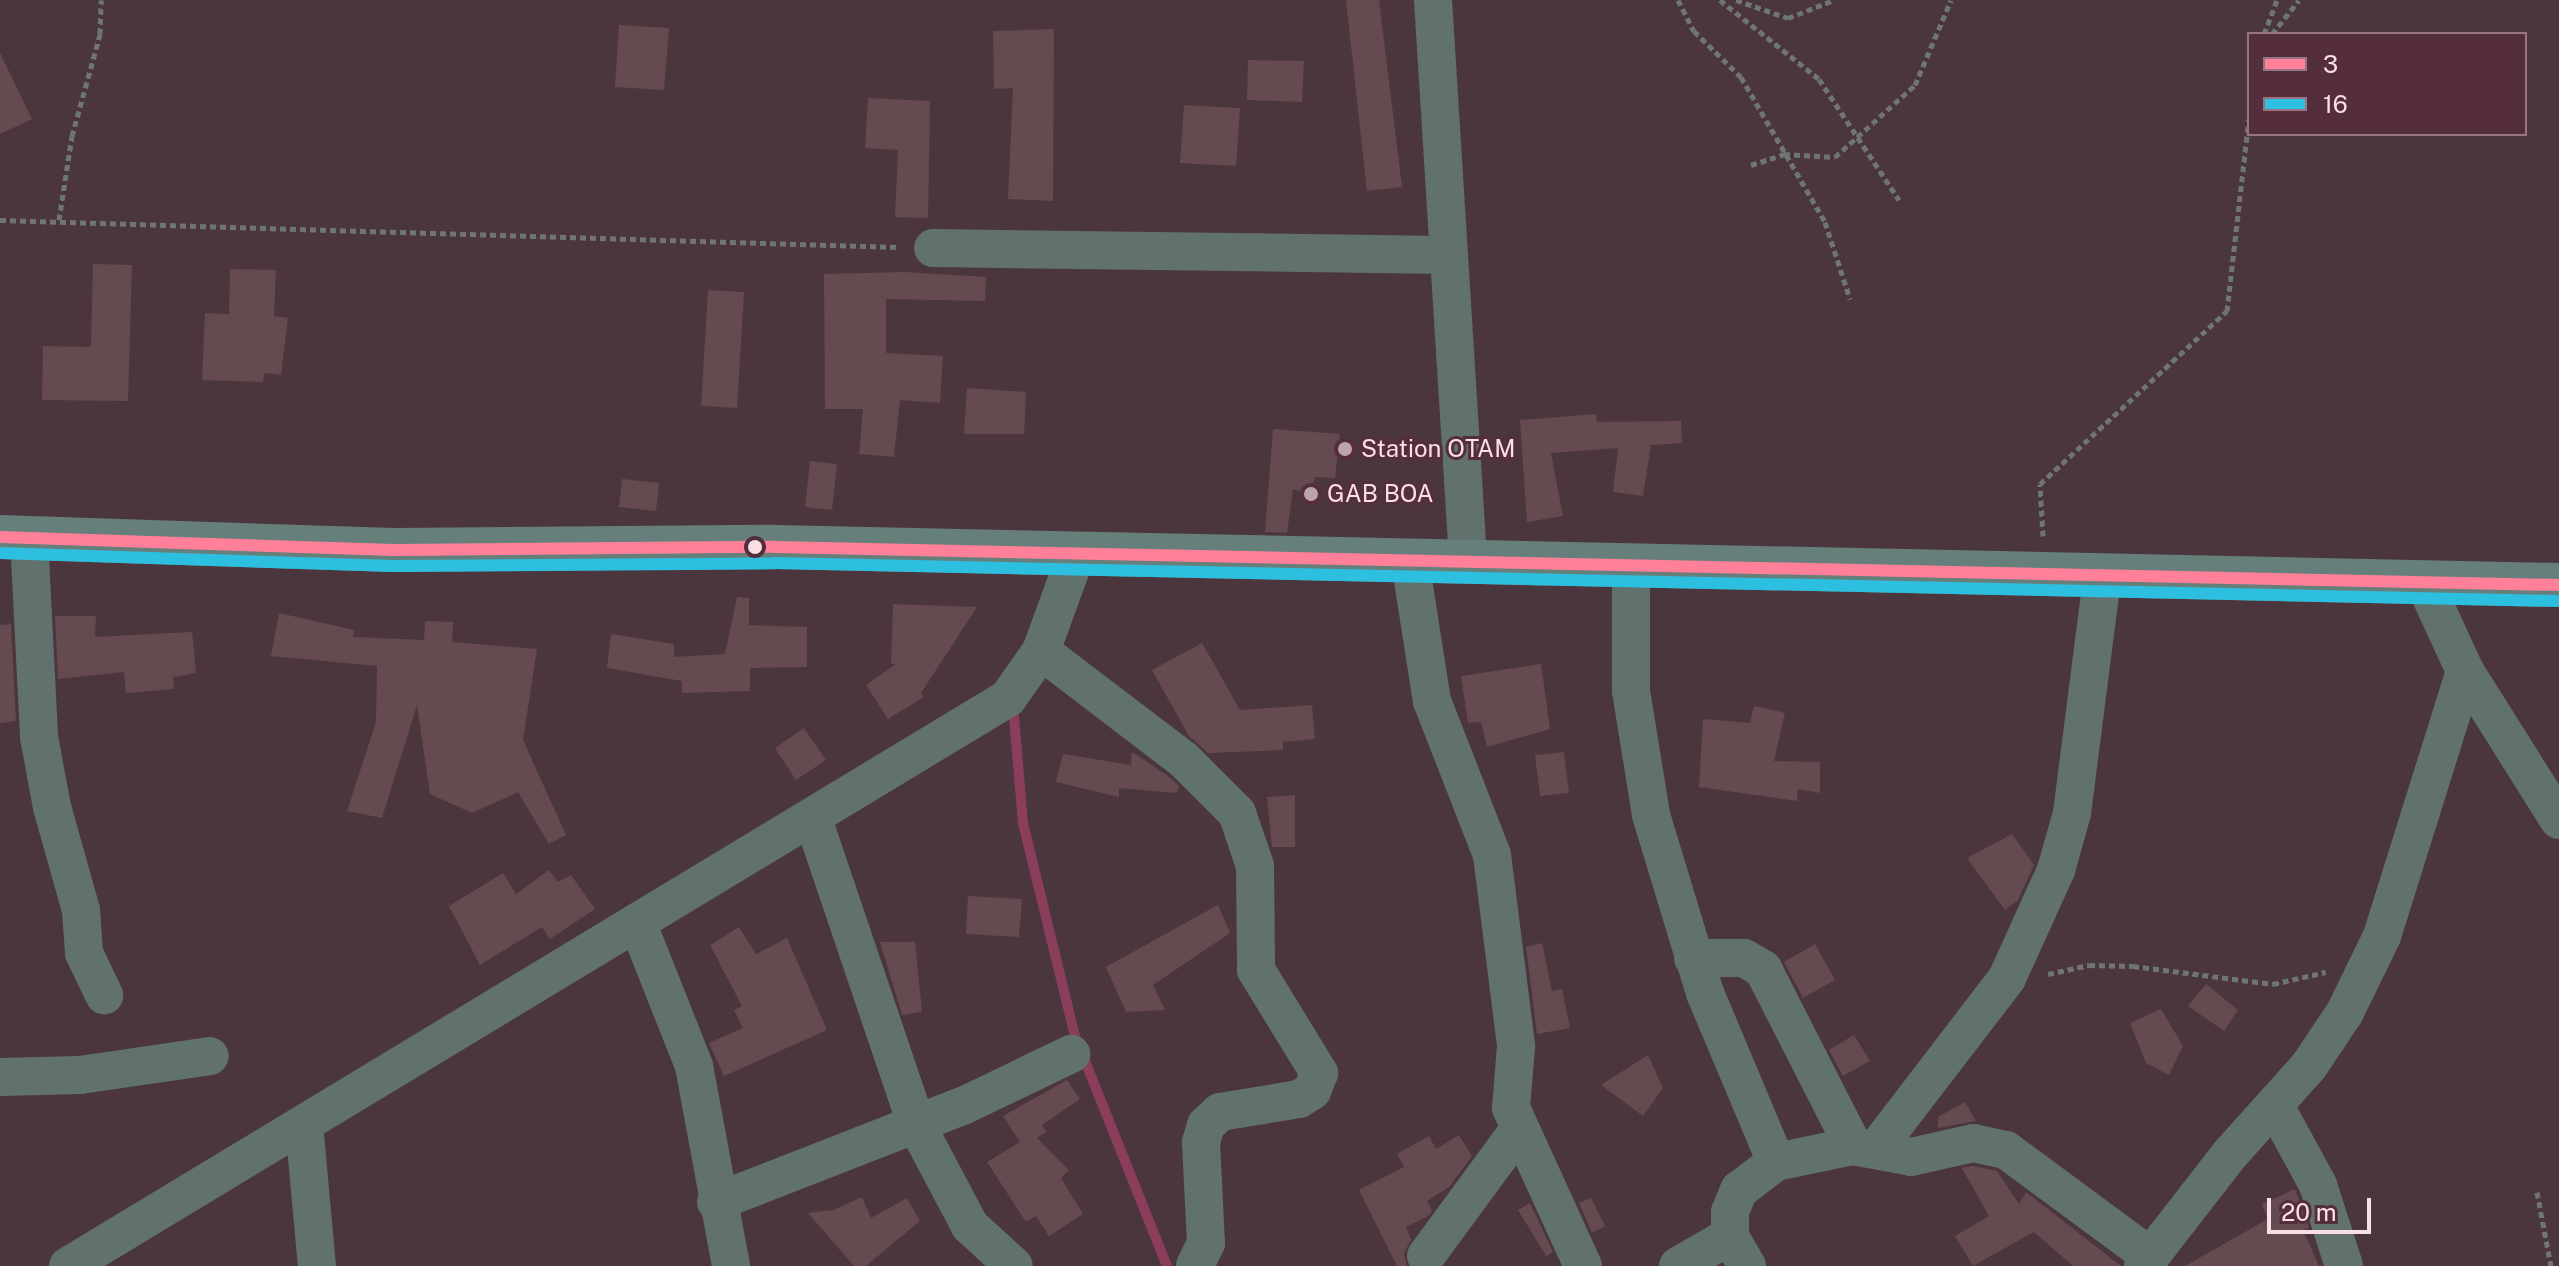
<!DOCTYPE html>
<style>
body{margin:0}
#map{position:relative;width:2559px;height:1266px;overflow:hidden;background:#4c363e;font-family:"Public Sans",sans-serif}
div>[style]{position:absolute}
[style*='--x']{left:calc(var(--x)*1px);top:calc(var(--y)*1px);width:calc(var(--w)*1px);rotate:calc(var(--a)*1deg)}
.stream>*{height:10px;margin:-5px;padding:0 5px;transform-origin:5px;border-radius:5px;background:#8b3d5c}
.building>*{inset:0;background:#654a50}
.path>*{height:5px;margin-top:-2.5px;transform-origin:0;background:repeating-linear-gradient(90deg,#6f7574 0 6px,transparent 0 10px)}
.minor>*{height:38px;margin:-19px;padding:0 19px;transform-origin:19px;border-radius:19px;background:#61726e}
.major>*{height:44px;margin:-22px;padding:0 22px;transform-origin:22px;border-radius:22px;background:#667f7a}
.bus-1>*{height:12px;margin:-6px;padding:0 6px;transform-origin:6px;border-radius:6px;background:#ff8098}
.bus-2>*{height:12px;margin:-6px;padding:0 6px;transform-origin:6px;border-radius:6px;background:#2dbfdf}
.dots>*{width:22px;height:22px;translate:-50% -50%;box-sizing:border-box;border:4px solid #542e3c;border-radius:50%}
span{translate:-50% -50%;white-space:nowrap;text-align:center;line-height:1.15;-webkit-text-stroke:6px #542e3c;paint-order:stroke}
.poi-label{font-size:24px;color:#f9e0e7}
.left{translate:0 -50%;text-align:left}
.legend{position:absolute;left:2247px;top:32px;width:280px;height:104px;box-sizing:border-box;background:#542e3c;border:2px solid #967580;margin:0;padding:10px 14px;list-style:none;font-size:24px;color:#f9e0e7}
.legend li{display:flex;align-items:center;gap:16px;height:40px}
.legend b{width:40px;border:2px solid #967580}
.scale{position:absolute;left:2267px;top:1198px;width:104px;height:36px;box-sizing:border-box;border:4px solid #f9e0e7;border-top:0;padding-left:10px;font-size:24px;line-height:28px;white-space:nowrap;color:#f9e0e7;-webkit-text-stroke:6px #542e3c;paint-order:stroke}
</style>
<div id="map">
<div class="stream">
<div style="--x:1013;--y:706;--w:117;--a:85.1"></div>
<div style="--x:1023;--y:823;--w:219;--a:76.3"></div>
<div style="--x:1075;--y:1036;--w:248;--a:68.2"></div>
</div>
<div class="building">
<div style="clip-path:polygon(1346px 0,1379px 0,1402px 187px,1367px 191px)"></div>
<div style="clip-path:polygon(619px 25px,669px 28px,664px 90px,615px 87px)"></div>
<div style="clip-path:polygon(1054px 29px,1053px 201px,1008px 199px,1013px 88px,994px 89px,993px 31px)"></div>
<div style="clip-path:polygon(0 53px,32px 119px,0 134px)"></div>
<div style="clip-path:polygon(1248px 60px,1304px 61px,1302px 102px,1247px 100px)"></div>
<div style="clip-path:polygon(868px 98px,930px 101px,928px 218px,895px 217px,898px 150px,865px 148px)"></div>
<div style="clip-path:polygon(1184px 105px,1240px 108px,1236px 166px,1180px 163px)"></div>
<div style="clip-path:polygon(93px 264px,132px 265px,128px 401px,42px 400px,43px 346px,91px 347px)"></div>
<div style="clip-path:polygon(230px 269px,276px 270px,274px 316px,288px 318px,281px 375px,264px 373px,263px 382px,202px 380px,205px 313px,229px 314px)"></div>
<div style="clip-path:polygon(905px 272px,986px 277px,985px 301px,886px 299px,886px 353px,943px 356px,940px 403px,900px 400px,894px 457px,859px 454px,863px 409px,825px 409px,824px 274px)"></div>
<div style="clip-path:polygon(708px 290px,744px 292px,737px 408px,701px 406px)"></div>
<div style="clip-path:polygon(967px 388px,1026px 392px,1024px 434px,964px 434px)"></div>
<div style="clip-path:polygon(1596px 414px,1597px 422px,1681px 421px,1682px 443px,1651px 445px,1643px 496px,1613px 492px,1618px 448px,1551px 453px,1563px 516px,1527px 522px,1520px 420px)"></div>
<div style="clip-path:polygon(1273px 429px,1340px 434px,1335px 478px,1315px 477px,1310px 494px,1293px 489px,1287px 533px,1265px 532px)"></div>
<div style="clip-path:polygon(810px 461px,837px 464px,832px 510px,805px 507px)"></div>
<div style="clip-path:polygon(622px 479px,659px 483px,656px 511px,619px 507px)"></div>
<div style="clip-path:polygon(737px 597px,749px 598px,749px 625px,807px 627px,807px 667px,750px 668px,750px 691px,682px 693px,682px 681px,607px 668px,611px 634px,674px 644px,674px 657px,725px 654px)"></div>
<div style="clip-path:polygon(893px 604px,977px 607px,921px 693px,924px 697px,888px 719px,866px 685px,896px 664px,891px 664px)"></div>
<div style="clip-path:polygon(279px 613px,354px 630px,353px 637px,424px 640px,425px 621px,453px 622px,452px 642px,537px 649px,523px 740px,566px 835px,549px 844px,518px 792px,472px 813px,430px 794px,417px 705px,382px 818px,347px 811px,376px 722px,377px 666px,271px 656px)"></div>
<div style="clip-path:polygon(55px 616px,96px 616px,95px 637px,192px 632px,196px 673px,173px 677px,174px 689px,126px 693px,124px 672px,58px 679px)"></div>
<div style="clip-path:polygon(11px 624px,16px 721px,0 723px,0 625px)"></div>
<div style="clip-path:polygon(1202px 643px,1240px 710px,1312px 705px,1315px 739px,1283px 742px,1283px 750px,1208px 753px,1189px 736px,1152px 670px)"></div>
<div style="clip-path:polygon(1541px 664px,1550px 729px,1487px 747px,1481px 722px,1468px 723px,1461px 676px)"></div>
<div style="clip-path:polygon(1754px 706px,1785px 713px,1774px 761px,1820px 762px,1820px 793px,1798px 789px,1797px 801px,1699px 787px,1703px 719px,1750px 723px)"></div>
<div style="clip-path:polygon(804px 728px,826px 760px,796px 780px,775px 748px)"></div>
<div style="clip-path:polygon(1132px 752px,1168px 776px,1179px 786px,1177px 793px,1119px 788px,1119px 797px,1056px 782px,1063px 754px,1131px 765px)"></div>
<div style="clip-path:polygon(1564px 752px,1569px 793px,1540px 796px,1535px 755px)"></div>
<div style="clip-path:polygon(1295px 795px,1295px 847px,1272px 847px,1267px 797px)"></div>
<div style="clip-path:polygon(2012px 834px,2034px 865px,2018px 900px,2005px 910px,1967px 858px)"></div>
<div style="clip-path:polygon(549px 870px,558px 882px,571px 875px,595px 909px,550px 939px,542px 927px,480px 965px,449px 906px,503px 873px,516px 894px)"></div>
<div style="clip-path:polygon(968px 896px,1022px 899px,1019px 937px,966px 934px)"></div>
<div style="clip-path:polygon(1218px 905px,1230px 933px,1153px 985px,1165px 1010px,1126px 1012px,1106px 967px)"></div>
<div style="clip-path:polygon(739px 927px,756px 954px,787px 938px,827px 1030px,724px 1076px,709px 1043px,743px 1028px,734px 1010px,742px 1006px,710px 945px)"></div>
<div style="clip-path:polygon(880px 942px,915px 942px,922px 1012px,902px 1015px)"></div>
<div style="clip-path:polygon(1542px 943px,1552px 991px,1562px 989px,1570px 1028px,1537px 1034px,1526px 947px)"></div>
<div style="clip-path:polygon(1815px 944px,1835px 980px,1803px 998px,1784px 962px)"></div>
<div style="clip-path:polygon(2206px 984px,2238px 1010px,2224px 1031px,2188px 1006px)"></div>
<div style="clip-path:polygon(2161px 1009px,2183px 1046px,2169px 1075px,2146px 1063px,2130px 1023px)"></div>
<div style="clip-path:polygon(1854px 1035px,1870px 1061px,1843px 1076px,1829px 1050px)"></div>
<div style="clip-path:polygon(1648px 1055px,1663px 1088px,1643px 1116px,1601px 1085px)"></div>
<div style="clip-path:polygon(1067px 1080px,1080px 1099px,1042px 1125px,1046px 1132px,1037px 1138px,1069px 1170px,1061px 1178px,1083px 1214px,1049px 1236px,1036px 1216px,1026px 1222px,987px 1162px,1020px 1142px,1003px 1116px)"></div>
<div style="clip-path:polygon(1965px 1102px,1976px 1121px,1938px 1128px,1938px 1117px)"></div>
<div style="clip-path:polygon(1459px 1135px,1472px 1156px,1449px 1187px,1427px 1201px,1432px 1211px,1428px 1216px,1406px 1227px,1411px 1240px,1404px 1253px,1407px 1266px,1397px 1266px,1359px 1190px,1404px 1167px,1397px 1154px,1429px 1136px,1436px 1149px)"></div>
<div style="clip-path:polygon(1973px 1166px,1997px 1171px,2019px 1204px,2026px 1192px,2121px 1266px,2073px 1266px,2034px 1232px,1973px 1266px,1955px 1236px,1989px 1216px,1962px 1168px)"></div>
<div style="clip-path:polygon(2295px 1189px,2309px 1228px,2303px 1230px,2319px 1266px,2185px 1266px,2268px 1219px,2262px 1204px)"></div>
<div style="clip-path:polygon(862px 1197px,871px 1218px,907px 1198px,920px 1221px,866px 1266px,854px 1266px,808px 1213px,834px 1210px)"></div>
<div style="clip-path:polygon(1591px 1198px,1605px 1226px,1592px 1233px,1579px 1203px)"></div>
<div style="clip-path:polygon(1530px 1203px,1553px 1252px,1546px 1256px,1518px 1210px)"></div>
</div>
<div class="path">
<div style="--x:1678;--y:0;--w:35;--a:63"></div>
<div style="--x:1694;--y:31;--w:66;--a:44.4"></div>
<div style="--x:1741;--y:77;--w:168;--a:59.9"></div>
<div style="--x:1825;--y:222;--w:81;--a:72"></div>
<div style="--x:1720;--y:0;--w:127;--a:38.6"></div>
<div style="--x:1819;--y:79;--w:145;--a:56.5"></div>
<div style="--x:1736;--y:0;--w:55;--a:19.1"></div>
<div style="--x:1788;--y:18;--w:49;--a:-21.4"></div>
<div style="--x:2264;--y:34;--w:36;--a:-69"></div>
<div style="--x:2272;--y:34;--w:43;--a:-51.5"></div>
<div style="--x:1751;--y:165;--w:35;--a:-18"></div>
<div style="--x:1784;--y:154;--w:51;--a:3.4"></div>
<div style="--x:1835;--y:157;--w:108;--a:-42"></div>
<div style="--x:1915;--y:85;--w:92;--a:-67"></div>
<div style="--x:0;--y:220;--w:900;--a:1.72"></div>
<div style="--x:59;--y:220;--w:85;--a:-81.2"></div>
<div style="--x:72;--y:136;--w:106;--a:-74.6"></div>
<div style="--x:100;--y:34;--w:34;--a:-88"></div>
<div style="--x:2043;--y:536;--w:52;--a:-93.3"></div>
<div style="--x:2040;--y:484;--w:255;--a:-42.8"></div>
<div style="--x:2227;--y:311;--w:193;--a:-83.5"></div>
<div style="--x:2048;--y:974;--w:42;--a:-12.4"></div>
<div style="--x:2089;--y:965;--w:44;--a:1.3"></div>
<div style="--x:2133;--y:966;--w:141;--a:7.3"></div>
<div style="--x:2273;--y:984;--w:54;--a:-12.8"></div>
<div style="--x:2537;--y:1192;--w:75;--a:79.3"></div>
</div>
<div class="minor">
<div style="--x:1433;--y:0;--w:561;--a:86.42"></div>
<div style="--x:933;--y:248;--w:513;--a:0.78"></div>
<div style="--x:29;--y:538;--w:199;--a:87.1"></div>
<div style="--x:39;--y:737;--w:71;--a:79.5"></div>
<div style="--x:52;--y:807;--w:107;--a:74.3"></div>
<div style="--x:81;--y:910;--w:43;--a:86"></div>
<div style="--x:84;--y:953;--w:47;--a:64.5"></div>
<div style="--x:1410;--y:561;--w:142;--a:81.1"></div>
<div style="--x:1432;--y:701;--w:165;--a:68.7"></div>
<div style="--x:1492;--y:855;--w:193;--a:82.8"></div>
<div style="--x:1516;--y:1046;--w:62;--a:94.6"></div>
<div style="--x:1511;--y:1108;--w:174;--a:65.5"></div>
<div style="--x:1631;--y:565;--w:126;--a:90"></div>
<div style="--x:1631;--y:691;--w:126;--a:80.8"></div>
<div style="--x:1651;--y:815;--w:186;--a:73.1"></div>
<div style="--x:1705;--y:993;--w:183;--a:67.2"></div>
<div style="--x:2425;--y:584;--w:96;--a:65.3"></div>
<div style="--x:2465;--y:671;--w:176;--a:57.8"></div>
<div style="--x:1041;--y:651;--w:178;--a:37.3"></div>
<div style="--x:1183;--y:759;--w:76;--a:45"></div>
<div style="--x:1237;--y:813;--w:56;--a:71.2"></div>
<div style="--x:1255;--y:866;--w:104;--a:89.4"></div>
<div style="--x:1256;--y:970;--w:121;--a:58.5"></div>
<div style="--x:1319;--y:1073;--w:19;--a:111"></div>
<div style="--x:1312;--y:1091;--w:15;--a:148"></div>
<div style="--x:1299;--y:1099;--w:80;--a:170.7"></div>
<div style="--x:1220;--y:1112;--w:19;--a:137"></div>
<div style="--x:1206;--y:1125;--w:18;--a:106"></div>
<div style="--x:1201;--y:1142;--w:101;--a:87.2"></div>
<div style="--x:1206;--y:1243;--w:25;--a:116"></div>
<div style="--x:813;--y:819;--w:322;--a:71.3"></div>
<div style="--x:916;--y:1124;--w:115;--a:62.1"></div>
<div style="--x:970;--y:1226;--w:59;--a:42.3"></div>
<div style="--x:637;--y:922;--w:155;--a:68.4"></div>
<div style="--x:694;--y:1066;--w:203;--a:79.5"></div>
<div style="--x:1693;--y:958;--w:51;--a:0"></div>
<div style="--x:1744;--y:958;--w:22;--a:30"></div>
<div style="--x:1763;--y:969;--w:199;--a:63"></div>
<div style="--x:0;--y:1077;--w:80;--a:-1.4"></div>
<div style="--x:80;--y:1075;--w:131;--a:-8.3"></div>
<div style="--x:2275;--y:1106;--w:90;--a:61.4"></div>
<div style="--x:2318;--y:1185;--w:85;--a:72.2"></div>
<div style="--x:304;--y:1124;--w:143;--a:84.8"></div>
<div style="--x:1876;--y:1149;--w:215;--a:-52.5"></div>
<div style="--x:2007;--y:978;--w:119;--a:-65.6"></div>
<div style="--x:2056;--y:870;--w:59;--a:-74.3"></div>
<div style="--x:2072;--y:813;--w:237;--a:-82.7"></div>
<div style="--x:716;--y:1202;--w:267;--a:-21.3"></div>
<div style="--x:965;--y:1105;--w:118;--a:-25.7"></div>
<div style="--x:1426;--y:1256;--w:154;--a:-53.7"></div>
<div style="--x:68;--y:1266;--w:1098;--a:-31.14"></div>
<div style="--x:1008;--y:698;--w:57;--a:-54.9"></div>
<div style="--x:1041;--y:651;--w:102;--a:-70"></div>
<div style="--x:1678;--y:1266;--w:60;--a:-30"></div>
<div style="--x:1747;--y:1266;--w:34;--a:-120"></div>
<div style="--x:1730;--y:1236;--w:24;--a:-90"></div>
<div style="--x:1730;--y:1212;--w:24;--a:-68"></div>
<div style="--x:1739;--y:1190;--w:46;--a:-37.1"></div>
<div style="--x:1776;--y:1162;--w:79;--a:-11.7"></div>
<div style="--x:1853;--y:1146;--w:59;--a:10.7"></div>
<div style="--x:1911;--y:1157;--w:64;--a:-12.7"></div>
<div style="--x:1973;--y:1143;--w:34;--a:12"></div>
<div style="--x:2006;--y:1150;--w:179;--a:36.4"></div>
<div style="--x:2143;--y:1266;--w:142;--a:-52.2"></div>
<div style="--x:2230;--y:1154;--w:118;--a:-48.1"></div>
<div style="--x:2309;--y:1066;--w:65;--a:-56.3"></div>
<div style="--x:2345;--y:1012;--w:85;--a:-64"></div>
<div style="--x:2382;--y:936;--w:278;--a:-72.6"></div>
</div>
<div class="major">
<div style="--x:0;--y:537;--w:394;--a:1.9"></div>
<div style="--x:394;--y:550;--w:381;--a:-0.5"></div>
<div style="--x:775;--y:547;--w:1784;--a:1.22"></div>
</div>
<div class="bus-1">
<div style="--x:0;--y:537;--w:394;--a:1.9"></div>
<div style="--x:394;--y:550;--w:381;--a:-0.5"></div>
<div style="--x:775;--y:547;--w:1784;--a:1.22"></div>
</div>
<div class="bus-2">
<div style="--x:0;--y:553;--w:393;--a:1.9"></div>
<div style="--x:393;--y:566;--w:382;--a:-0.4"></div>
<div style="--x:775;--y:563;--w:1784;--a:1.22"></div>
</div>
<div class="dots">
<div style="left:1345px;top:449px;background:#bca4ac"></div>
<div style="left:1311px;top:494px;background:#bca4ac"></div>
<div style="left:755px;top:547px;background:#f9e0e7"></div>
</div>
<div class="poi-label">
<span class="left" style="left:1361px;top:449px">Station OTAM</span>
<span class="left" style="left:1327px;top:494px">GAB BOA</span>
</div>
<ul class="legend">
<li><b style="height:10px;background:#ff8098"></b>3</li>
<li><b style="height:10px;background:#2dbfdf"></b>16</li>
</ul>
<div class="scale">20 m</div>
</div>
